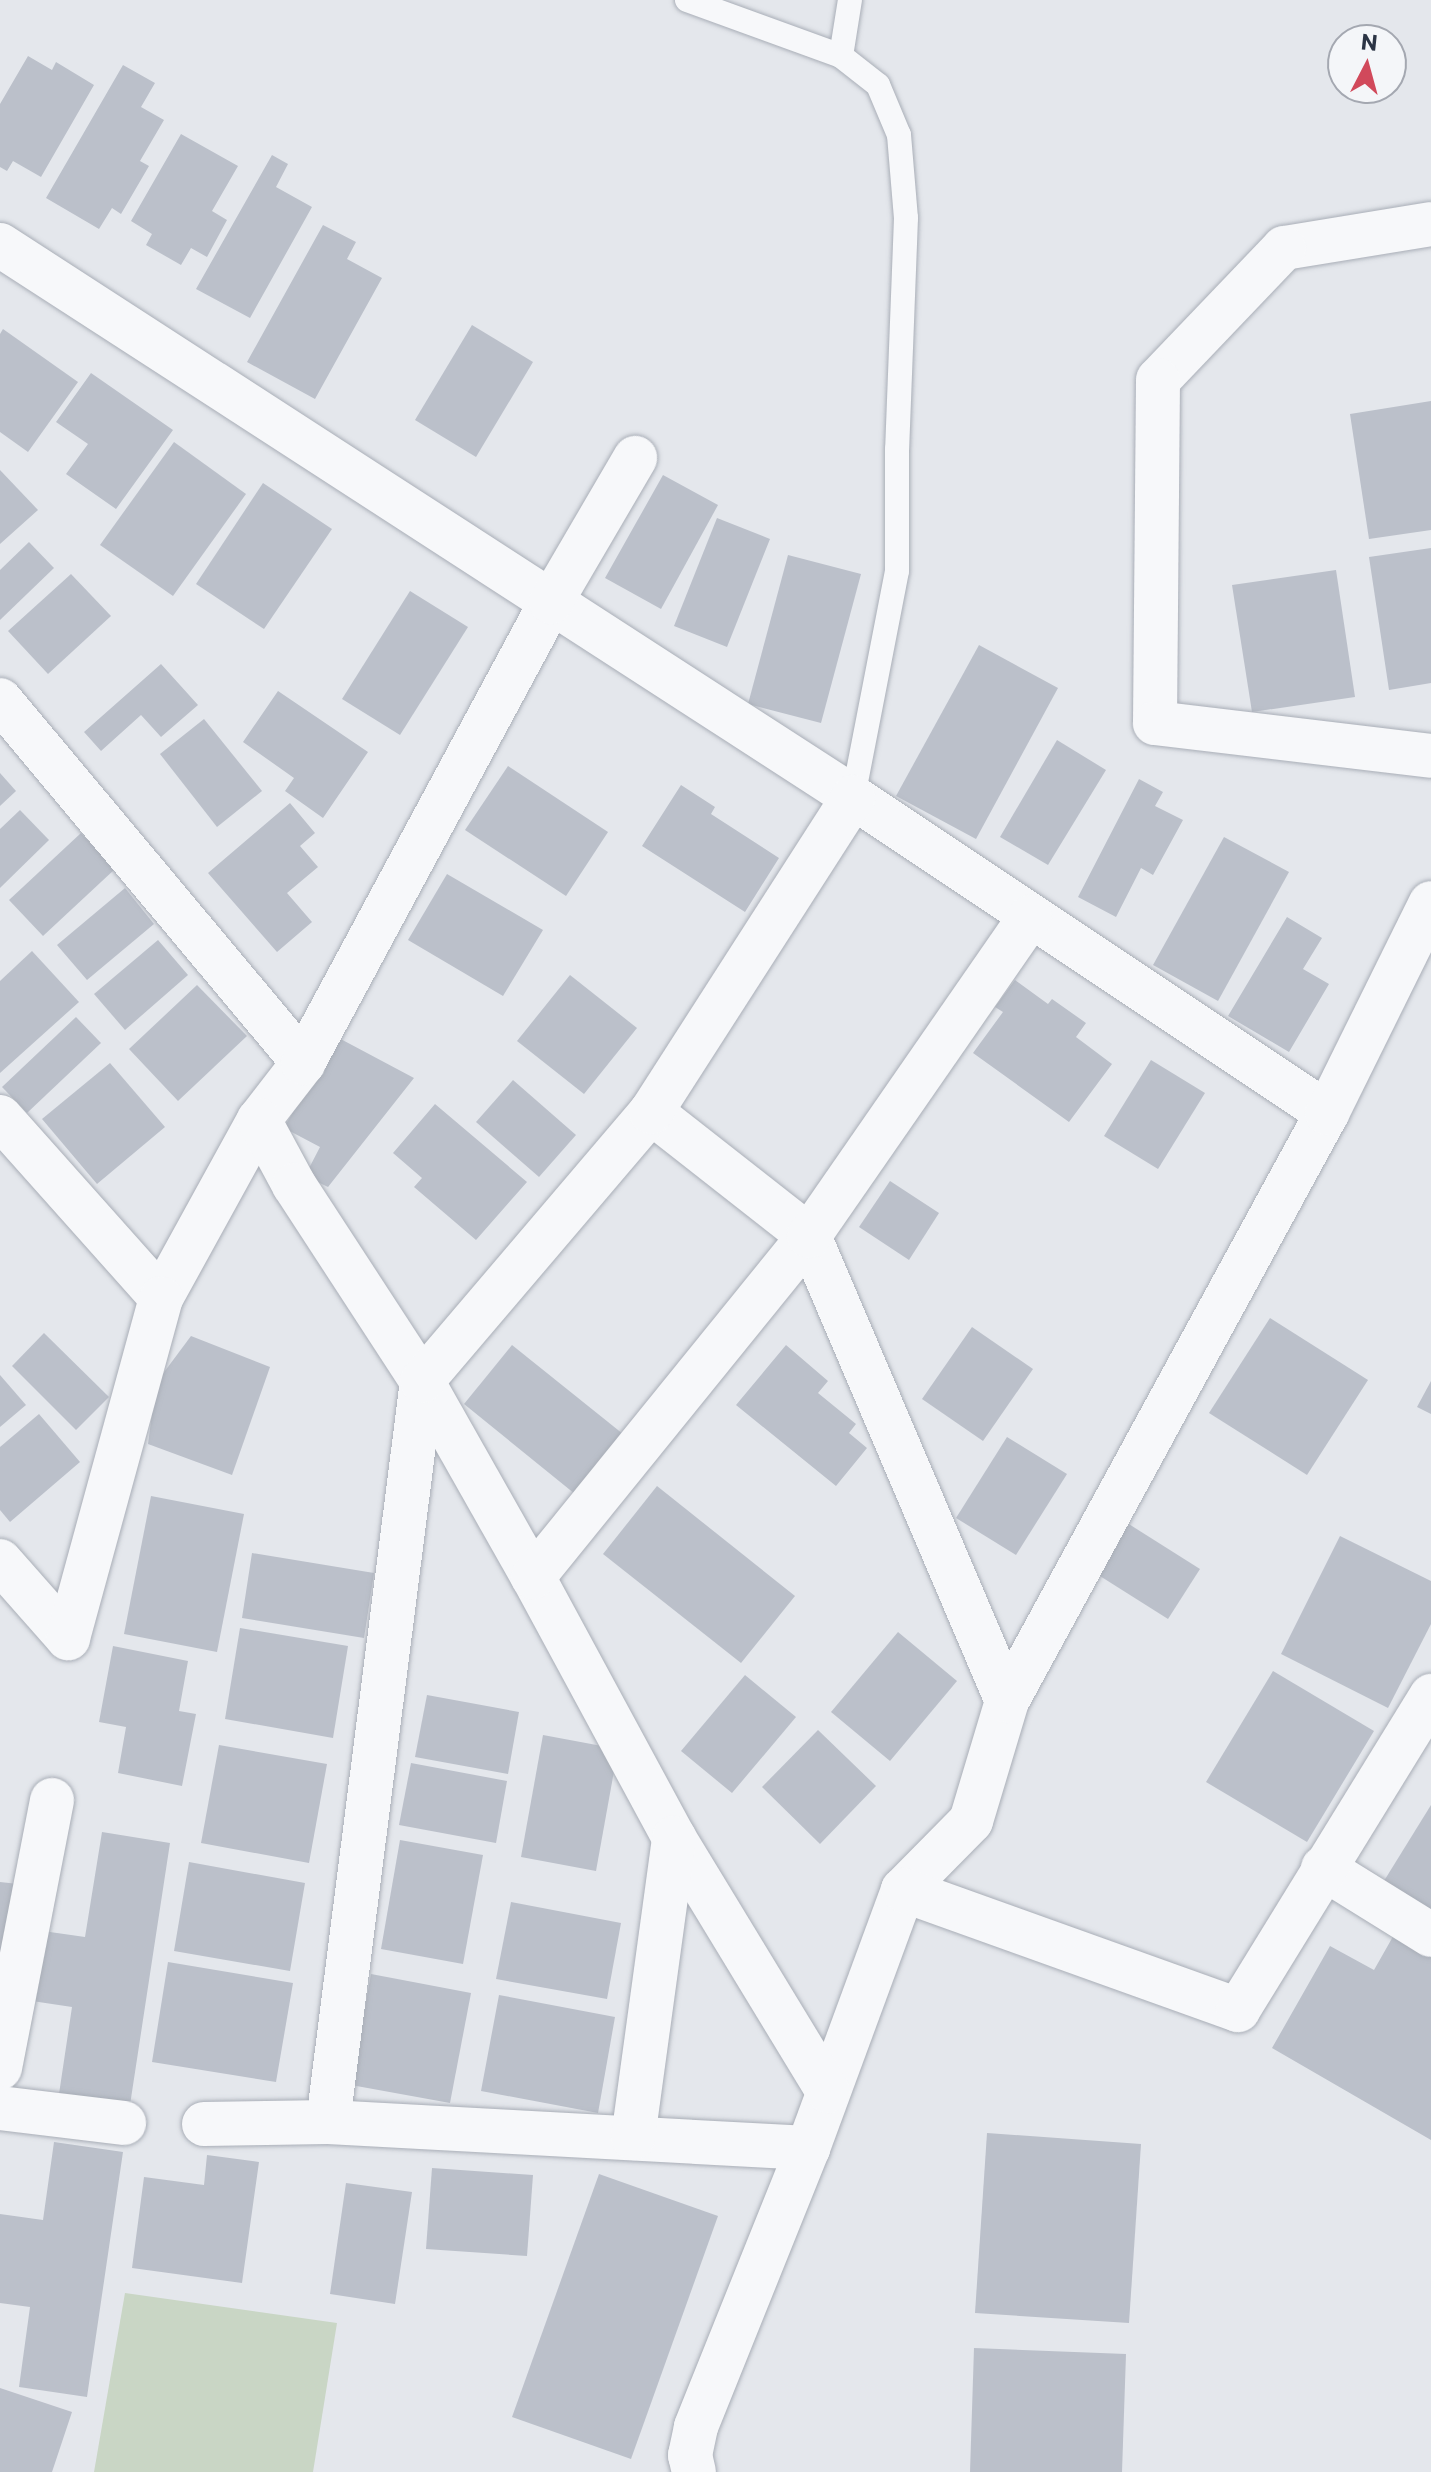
<!DOCTYPE html>
<style>
body{margin:0}
#map{position:relative;width:1431px;height:2472px;overflow:hidden;background:#e4e7ec;font-family:Commissioner,sans-serif}
div>[style]{position:absolute}
[style*='--x']{left:calc(var(--x)*1px);top:calc(var(--y)*1px);width:calc(var(--w)*1px);rotate:calc(var(--a)*1deg)}
.green>*{inset:0;background:#c9d6c5}
.building>*{inset:0;background:#bbc0ca}
.roads{filter:drop-shadow(0 0 2px #a9aeb7) drop-shadow(0 0 2px #a9aeb7)}
.lane>*{height:24px;margin:-12px;padding:0 12px;transform-origin:12px;border-radius:12px;background:#f7f8fa}
.street>*{height:44px;margin:-22px;padding:0 22px;transform-origin:22px;border-radius:22px;background:#f7f8fa}
span{translate:-50% -50%;white-space:nowrap;text-align:center;line-height:1.15;-webkit-text-stroke:6px #f4f6f9;paint-order:stroke}
.north{position:absolute;left:1327px;top:24px;width:80px;height:80px;box-sizing:border-box;background:#f4f6f9;border:2px solid #a4a8b1;border-radius:50%;rotate:6deg;font-size:22px;font-weight:700;line-height:32px;text-align:center;color:#2b3445}
.north::after{content:'';display:block;margin:auto;width:28px;height:36px;background:#d1495b;clip-path:polygon(50% 0,100% 100%,50% 72%,0 100%)}
</style>
<div id="map">
<div class="green">
<div style="clip-path:polygon(125px 2293px,337px 2323px,313px 2472px,94px 2472px)"></div>
</div>
<div class="building">
<div style="clip-path:polygon(28px 56px,52px 70px,56px 62px,94px 85px,41px 177px,13px 161px,7px 171px,0 167px,0 104px)"></div>
<div style="clip-path:polygon(123px 65px,155px 83px,141px 107px,164px 120px,140px 161px,149px 166px,121px 214px,112px 208px,99px 229px,46px 198px)"></div>
<div style="clip-path:polygon(181px 134px,238px 166px,212px 211px,227px 220px,207px 257px,191px 248px,181px 265px,146px 245px,152px 234px,131px 221px)"></div>
<div style="clip-path:polygon(272px 155px,288px 164px,276px 187px,312px 207px,250px 318px,196px 289px)"></div>
<div style="clip-path:polygon(323px 225px,356px 242px,347px 259px,382px 278px,315px 399px,247px 362px)"></div>
<div style="clip-path:polygon(472px 325px,533px 362px,476px 457px,415px 420px)"></div>
<div style="clip-path:polygon(3px 329px,78px 382px,28px 452px,0 432px,0 334px)"></div>
<div style="clip-path:polygon(91px 373px,173px 430px,116px 509px,66px 474px,88px 444px,56px 422px)"></div>
<div style="clip-path:polygon(1431px 401px,1431px 530px,1369px 539px,1350px 414px)"></div>
<div style="clip-path:polygon(174px 442px,246px 494px,173px 596px,100px 545px)"></div>
<div style="clip-path:polygon(0 470px,38px 510px,0 544px)"></div>
<div style="clip-path:polygon(663px 475px,718px 505px,661px 609px,605px 578px)"></div>
<div style="clip-path:polygon(263px 483px,332px 529px,264px 629px,196px 584px)"></div>
<div style="clip-path:polygon(717px 518px,770px 539px,727px 647px,674px 626px)"></div>
<div style="clip-path:polygon(29px 542px,54px 568px,0 620px,0 570px)"></div>
<div style="clip-path:polygon(1431px 548px,1431px 683px,1389px 690px,1369px 557px)"></div>
<div style="clip-path:polygon(788px 555px,861px 574px,821px 723px,748px 704px)"></div>
<div style="clip-path:polygon(1336px 570px,1355px 697px,1252px 712px,1232px 585px)"></div>
<div style="clip-path:polygon(71px 574px,111px 616px,48px 674px,8px 631px)"></div>
<div style="clip-path:polygon(410px 591px,468px 627px,400px 735px,342px 699px)"></div>
<div style="clip-path:polygon(979px 645px,1058px 688px,976px 839px,896px 796px)"></div>
<div style="clip-path:polygon(161px 664px,198px 705px,161px 737px,141px 715px,101px 751px,84px 732px)"></div>
<div style="clip-path:polygon(278px 691px,368px 752px,323px 818px,285px 791px,294px 778px,243px 742px)"></div>
<div style="clip-path:polygon(204px 719px,262px 791px,217px 827px,160px 754px)"></div>
<div style="clip-path:polygon(1057px 740px,1106px 770px,1048px 865px,1000px 837px)"></div>
<div style="clip-path:polygon(508px 766px,608px 832px,566px 896px,465px 830px)"></div>
<div style="clip-path:polygon(0 773px,16px 791px,0 806px)"></div>
<div style="clip-path:polygon(1139px 779px,1163px 792px,1155px 806px,1183px 820px,1153px 875px,1141px 868px,1116px 917px,1078px 897px)"></div>
<div style="clip-path:polygon(681px 785px,715px 807px,711px 814px,779px 858px,745px 912px,642px 846px)"></div>
<div style="clip-path:polygon(290px 803px,315px 833px,300px 846px,318px 867px,287px 893px,312px 922px,277px 952px,208px 873px)"></div>
<div style="clip-path:polygon(20px 810px,49px 840px,0 888px,0 829px)"></div>
<div style="clip-path:polygon(81px 833px,115px 869px,43px 936px,9px 900px)"></div>
<div style="clip-path:polygon(1224px 837px,1289px 872px,1218px 1001px,1153px 965px)"></div>
<div style="clip-path:polygon(447px 874px,543px 930px,503px 996px,408px 940px)"></div>
<div style="clip-path:polygon(125px 888px,154px 924px,87px 980px,57px 945px)"></div>
<div style="clip-path:polygon(1287px 917px,1322px 938px,1303px 969px,1329px 984px,1289px 1052px,1228px 1016px)"></div>
<div style="clip-path:polygon(158px 940px,188px 975px,125px 1030px,94px 994px)"></div>
<div style="clip-path:polygon(32px 951px,79px 1002px,0 1073px,0 981px)"></div>
<div style="clip-path:polygon(570px 975px,637px 1028px,584px 1094px,517px 1041px)"></div>
<div style="clip-path:polygon(1015px 980px,1048px 1004px,1052px 999px,1086px 1023px,1076px 1037px,1112px 1064px,1069px 1122px,973px 1053px,1003px 1012px,995px 1007px)"></div>
<div style="clip-path:polygon(197px 985px,247px 1036px,178px 1101px,129px 1049px)"></div>
<div style="clip-path:polygon(76px 1017px,101px 1043px,27px 1113px,2px 1087px)"></div>
<div style="clip-path:polygon(335px 1036px,414px 1078px,328px 1187px,305px 1176px,320px 1147px,284px 1128px)"></div>
<div style="clip-path:polygon(1151px 1060px,1205px 1093px,1158px 1169px,1104px 1136px)"></div>
<div style="clip-path:polygon(110px 1063px,165px 1127px,97px 1184px,42px 1119px)"></div>
<div style="clip-path:polygon(513px 1080px,576px 1135px,539px 1177px,476px 1122px)"></div>
<div style="clip-path:polygon(435px 1104px,527px 1182px,476px 1240px,414px 1187px,422px 1178px,393px 1153px)"></div>
<div style="clip-path:polygon(890px 1181px,939px 1213px,909px 1260px,859px 1227px)"></div>
<div style="clip-path:polygon(1270px 1318px,1368px 1380px,1307px 1475px,1209px 1413px)"></div>
<div style="clip-path:polygon(972px 1327px,1033px 1369px,983px 1441px,922px 1399px)"></div>
<div style="clip-path:polygon(44px 1333px,109px 1397px,76px 1430px,12px 1366px)"></div>
<div style="clip-path:polygon(191px 1336px,270px 1367px,232px 1475px,148px 1444px,156px 1383px)"></div>
<div style="clip-path:polygon(512px 1345px,623px 1434px,575px 1494px,464px 1404px)"></div>
<div style="clip-path:polygon(786px 1345px,828px 1381px,818px 1393px,856px 1424px,849px 1433px,867px 1448px,836px 1486px,736px 1405px)"></div>
<div style="clip-path:polygon(0 1375px,26px 1405px,0 1427px)"></div>
<div style="clip-path:polygon(1431px 1381px,1431px 1414px,1417px 1407px)"></div>
<div style="clip-path:polygon(39px 1414px,80px 1462px,10px 1522px,0 1510px,0 1447px)"></div>
<div style="clip-path:polygon(1007px 1437px,1067px 1474px,1016px 1555px,956px 1518px)"></div>
<div style="clip-path:polygon(657px 1486px,795px 1596px,741px 1663px,603px 1554px)"></div>
<div style="clip-path:polygon(151px 1496px,244px 1514px,217px 1652px,124px 1634px)"></div>
<div style="clip-path:polygon(1124px 1521px,1200px 1569px,1168px 1619px,1092px 1571px)"></div>
<div style="clip-path:polygon(1340px 1536px,1431px 1581px,1431px 1624px,1388px 1708px,1281px 1654px)"></div>
<div style="clip-path:polygon(252px 1553px,374px 1573px,364px 1638px,242px 1618px)"></div>
<div style="clip-path:polygon(240px 1628px,348px 1646px,333px 1738px,225px 1719px)"></div>
<div style="clip-path:polygon(898px 1632px,957px 1681px,890px 1761px,831px 1712px)"></div>
<div style="clip-path:polygon(113px 1646px,188px 1661px,179px 1711px,196px 1714px,182px 1786px,118px 1773px,126px 1727px,99px 1722px)"></div>
<div style="clip-path:polygon(1273px 1671px,1374px 1731px,1307px 1842px,1206px 1782px)"></div>
<div style="clip-path:polygon(745px 1675px,796px 1717px,732px 1793px,681px 1751px)"></div>
<div style="clip-path:polygon(427px 1695px,519px 1712px,508px 1774px,415px 1757px)"></div>
<div style="clip-path:polygon(818px 1730px,876px 1786px,820px 1844px,762px 1787px)"></div>
<div style="clip-path:polygon(543px 1735px,618px 1749px,596px 1871px,521px 1857px)"></div>
<div style="clip-path:polygon(219px 1745px,327px 1764px,309px 1863px,201px 1843px)"></div>
<div style="clip-path:polygon(411px 1763px,507px 1781px,496px 1843px,399px 1825px)"></div>
<div style="clip-path:polygon(1431px 1805px,1431px 1921px,1379px 1889px)"></div>
<div style="clip-path:polygon(102px 1832px,170px 1843px,130px 2105px,59px 2094px,72px 2007px,32px 2001px,43px 1931px,85px 1937px)"></div>
<div style="clip-path:polygon(400px 1840px,483px 1855px,463px 1964px,381px 1949px)"></div>
<div style="clip-path:polygon(189px 1862px,305px 1883px,290px 1971px,174px 1951px)"></div>
<div style="clip-path:polygon(0 1882px,18px 1884px,0 1972px)"></div>
<div style="clip-path:polygon(511px 1902px,621px 1923px,607px 1999px,496px 1979px)"></div>
<div style="clip-path:polygon(1395px 1933px,1431px 1953px,1431px 2140px,1272px 2048px,1330px 1946px,1374px 1970px)"></div>
<div style="clip-path:polygon(168px 1962px,293px 1983px,276px 2082px,152px 2062px)"></div>
<div style="clip-path:polygon(371px 1974px,471px 1993px,450px 2103px,351px 2085px)"></div>
<div style="clip-path:polygon(499px 1995px,615px 2017px,598px 2113px,481px 2091px)"></div>
<div style="clip-path:polygon(987px 2133px,1141px 2144px,1129px 2323px,975px 2313px)"></div>
<div style="clip-path:polygon(54px 2142px,123px 2152px,87px 2397px,19px 2387px,30px 2307px,0 2303px,0 2214px,43px 2220px)"></div>
<div style="clip-path:polygon(207px 2155px,259px 2162px,242px 2283px,132px 2268px,144px 2177px,204px 2185px)"></div>
<div style="clip-path:polygon(432px 2168px,533px 2175px,527px 2256px,426px 2249px)"></div>
<div style="clip-path:polygon(599px 2174px,718px 2216px,631px 2459px,512px 2417px)"></div>
<div style="clip-path:polygon(346px 2183px,412px 2192px,395px 2304px,330px 2294px)"></div>
<div style="clip-path:polygon(974px 2348px,1126px 2354px,1122px 2472px,970px 2472px)"></div>
<div style="clip-path:polygon(0 2388px,72px 2412px,52px 2472px,0 2472px)"></div>
</div>
<div class="roads">
<div class="lane">
<div style="--x:687;--y:0;--w:164;--a:20"></div>
<div style="--x:841;--y:56;--w:47;--a:38.1"></div>
<div style="--x:878;--y:85;--w:54;--a:67.2"></div>
<div style="--x:899;--y:135;--w:83;--a:85.2"></div>
<div style="--x:906;--y:218;--w:231;--a:92.2"></div>
<div style="--x:897;--y:449;--w:122;--a:90"></div>
<div style="--x:897;--y:571;--w:230;--a:101"></div>
<div style="--x:841;--y:56;--w:57;--a:-80.9"></div>
</div>
<div class="street">
<div style="--x:1431;--y:224;--w:149;--a:170.7"></div>
<div style="--x:1284;--y:248;--w:182;--a:133.7"></div>
<div style="--x:1158;--y:380;--w:343;--a:90.5"></div>
<div style="--x:1155;--y:723;--w:278;--a:6.8"></div>
<div style="--x:0;--y:245;--w:1016;--a:32.91"></div>
<div style="--x:853;--y:797;--w:570;--a:33.69"></div>
<div style="--x:1327;--y:1113;--w:669;--a:118.56"></div>
<div style="--x:1007;--y:1701;--w:125;--a:106.7"></div>
<div style="--x:971;--y:1821;--w:97;--a:134.6"></div>
<div style="--x:903;--y:1890;--w:275;--a:110.2"></div>
<div style="--x:808;--y:2148;--w:301;--a:111.9"></div>
<div style="--x:696;--y:2427;--w:29;--a:102"></div>
<div style="--x:690;--y:2455;--w:17;--a:77"></div>
<div style="--x:0;--y:700;--w:473;--a:50.1"></div>
<div style="--x:651;--y:1112;--w:201;--a:38.1"></div>
<div style="--x:809;--y:1236;--w:505;--a:66.94"></div>
<div style="--x:1327;--y:1113;--w:234;--a:-63.7"></div>
<div style="--x:0;--y:1117;--w:242;--a:48.3"></div>
<div style="--x:161;--y:1298;--w:203;--a:-61.2"></div>
<div style="--x:259;--y:1120;--w:72;--a:-52.3"></div>
<div style="--x:303;--y:1063;--w:523;--a:-61.72"></div>
<div style="--x:551;--y:602;--w:167;--a:-59.7"></div>
<div style="--x:259;--y:1120;--w:74;--a:61.7"></div>
<div style="--x:294;--y:1185;--w:234;--a:56.9"></div>
<div style="--x:422;--y:1381;--w:225;--a:60.5"></div>
<div style="--x:533;--y:1577;--w:297;--a:61.6"></div>
<div style="--x:674;--y:1838;--w:296;--a:58.7"></div>
<div style="--x:0;--y:1561;--w:103;--a:48.6"></div>
<div style="--x:533;--y:1577;--w:439;--a:-51"></div>
<div style="--x:809;--y:1236;--w:388;--a:-55.3"></div>
<div style="--x:68;--y:1638;--w:352;--a:-74.7"></div>
<div style="--x:1323;--y:1868;--w:127;--a:31.8"></div>
<div style="--x:903;--y:1890;--w:356;--a:19.7"></div>
<div style="--x:1238;--y:2010;--w:369;--a:-58.4"></div>
<div style="--x:0;--y:2068;--w:273;--a:-79"></div>
<div style="--x:0;--y:2108;--w:125;--a:6.9"></div>
<div style="--x:328;--y:2122;--w:747;--a:-82.77"></div>
<div style="--x:422;--y:1381;--w:353;--a:-49.6"></div>
<div style="--x:651;--y:1112;--w:374;--a:-57.3"></div>
<div style="--x:204;--y:2124;--w:124;--a:-0.9"></div>
<div style="--x:328;--y:2122;--w:481;--a:3.1"></div>
<div style="--x:633;--y:2138;--w:303;--a:-82.2"></div>
</div>
</div>
<div class="north">N</div>
</div>
